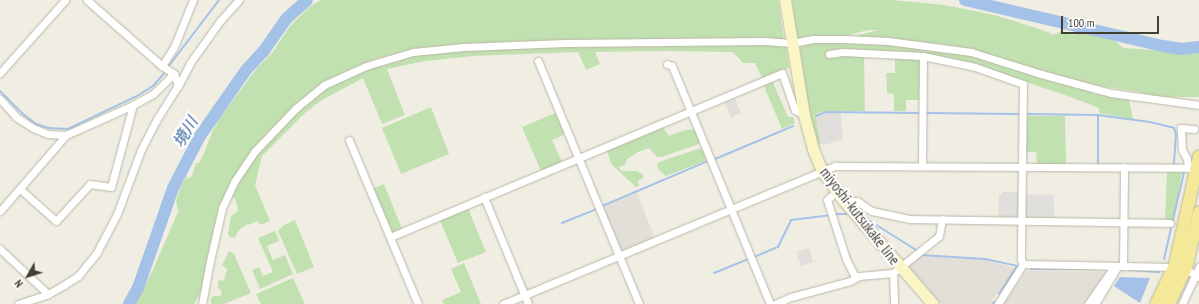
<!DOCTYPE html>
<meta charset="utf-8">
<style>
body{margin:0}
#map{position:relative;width:1199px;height:304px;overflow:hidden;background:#f0eee3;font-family:"PT Sans Narrow","Noto Sans JP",sans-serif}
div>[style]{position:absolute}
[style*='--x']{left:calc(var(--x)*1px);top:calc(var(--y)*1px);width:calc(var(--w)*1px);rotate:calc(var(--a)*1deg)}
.industrial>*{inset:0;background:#e2dfd8}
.green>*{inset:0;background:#c2e1b0}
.parking>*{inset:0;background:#e1dfdb}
.water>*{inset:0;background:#a4c1e8}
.stream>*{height:2px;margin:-1px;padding:0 1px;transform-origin:1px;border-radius:1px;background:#a4c1e8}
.river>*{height:12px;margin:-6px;padding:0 6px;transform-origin:6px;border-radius:6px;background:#a4c1e8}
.roads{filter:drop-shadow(0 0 1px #bab7a7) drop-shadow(0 0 1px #bab7a7)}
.minor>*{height:7px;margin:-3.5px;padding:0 3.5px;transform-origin:3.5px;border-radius:3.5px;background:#fff}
.secondary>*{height:11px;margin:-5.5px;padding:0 5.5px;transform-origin:5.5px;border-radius:5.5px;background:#f9f5c5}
.primary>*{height:12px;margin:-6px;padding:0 6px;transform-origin:6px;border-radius:6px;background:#f4e998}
span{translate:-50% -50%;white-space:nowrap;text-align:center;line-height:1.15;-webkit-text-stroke:4px #fff;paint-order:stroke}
.street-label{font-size:15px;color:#413e34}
.water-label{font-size:16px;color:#3963a1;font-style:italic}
.north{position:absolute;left:8px;top:256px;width:40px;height:40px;-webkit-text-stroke:3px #fff;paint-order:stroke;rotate:231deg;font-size:11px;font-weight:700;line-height:16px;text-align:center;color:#413e34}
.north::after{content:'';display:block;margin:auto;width:14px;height:18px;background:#413e34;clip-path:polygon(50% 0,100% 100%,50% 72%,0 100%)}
.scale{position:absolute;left:1061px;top:16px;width:98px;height:18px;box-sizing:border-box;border:2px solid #413e34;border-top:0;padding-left:5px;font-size:12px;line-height:14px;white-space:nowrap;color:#413e34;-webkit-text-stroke:3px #fff;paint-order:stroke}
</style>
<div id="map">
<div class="industrial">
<div style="clip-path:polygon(637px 193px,655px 238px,620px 252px,601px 208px)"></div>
<div style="clip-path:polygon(921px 256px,985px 260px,1015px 268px,990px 304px,941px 304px,908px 267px)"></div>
<div style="clip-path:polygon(1026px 271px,1107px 272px,1086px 304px,1004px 304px)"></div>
</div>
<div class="green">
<div style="clip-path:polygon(321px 0,778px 0,784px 40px,406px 51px,376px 59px,353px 68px,331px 79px,271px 129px,258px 144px,226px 193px,202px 290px,194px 304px,135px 304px,151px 274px,178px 212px,176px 201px,181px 186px,187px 176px,188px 179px,192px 176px,196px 163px,199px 163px,205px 151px,212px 132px,220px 118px,257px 68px,272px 53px,290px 26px,309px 7px)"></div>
<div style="clip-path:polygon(792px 0,892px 0,945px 5px,994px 15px,1030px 26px,1050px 33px,1050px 35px,1058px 33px,1060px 31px,1072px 35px,1087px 32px,1117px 42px,1123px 48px,1199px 53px,1199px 97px,1152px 97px,1140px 92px,1092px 85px,955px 46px,889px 38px,852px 37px,878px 30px,868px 30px,841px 37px,797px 40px)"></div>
<div style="clip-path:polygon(821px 41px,887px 42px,972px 54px,1041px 76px,1091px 90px,1093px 94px,1106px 94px,1129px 99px,1133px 119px,1099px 113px,1099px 108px,1065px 95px,977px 66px,955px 61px,923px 55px,830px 51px,828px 53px,829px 56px,832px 54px,864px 55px,865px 111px,826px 111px,816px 114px,821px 136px,820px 143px,818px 146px,810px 116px,800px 50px,801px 47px,810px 44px)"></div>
<div style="clip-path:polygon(761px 43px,786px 46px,789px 68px,763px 79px,755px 63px,743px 63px,733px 52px,664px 51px,595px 52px,600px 64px,586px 70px,578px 52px,474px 56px,425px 61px,387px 69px,405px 115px,382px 124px,363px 78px,322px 100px,306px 112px,262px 156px,255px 185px,270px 221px,260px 225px,258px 221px,248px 225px,247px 224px,238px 231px,235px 238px,230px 237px,228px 234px,231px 216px,237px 212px,238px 208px,235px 198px,229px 197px,248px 163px,311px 98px,341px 78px,406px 56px,465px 48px)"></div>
<div style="clip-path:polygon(895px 55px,921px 59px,921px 100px,906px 100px,906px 111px,894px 111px,894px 94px,887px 93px,886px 73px,895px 73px)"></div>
<div style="clip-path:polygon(772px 80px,788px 117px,793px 117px,795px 123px,782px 129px,763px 84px)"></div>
<div style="clip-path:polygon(431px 107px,449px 154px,401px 174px,382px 128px)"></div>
<div style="clip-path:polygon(555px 113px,565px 134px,552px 140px,562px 162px,541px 171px,522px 127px)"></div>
<div style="clip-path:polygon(1025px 116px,1065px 116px,1066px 165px,1037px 165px,1036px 152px,1024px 152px)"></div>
<div style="clip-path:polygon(662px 126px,669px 136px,685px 130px,695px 129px,700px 142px,699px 144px,662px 157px,657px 157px,649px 148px,638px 152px,626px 160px,626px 164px,619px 167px,621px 171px,636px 171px,643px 174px,643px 178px,638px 181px,639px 186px,636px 187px,612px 165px,606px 149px)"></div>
<div style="clip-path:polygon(698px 149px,702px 149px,705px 154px,705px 161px,666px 176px,658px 169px,657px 165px,659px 162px)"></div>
<div style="clip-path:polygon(1167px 171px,1182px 171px,1173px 221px,1165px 221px)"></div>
<div style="clip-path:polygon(384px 184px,402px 229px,392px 234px,372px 189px)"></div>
<div style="clip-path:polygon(467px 206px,486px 252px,458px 263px,439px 218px)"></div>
<div style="clip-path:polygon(295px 220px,314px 267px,297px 274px,278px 231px,284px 225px)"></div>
<div style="clip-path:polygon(275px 231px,279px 241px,267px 246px,273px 260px,285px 255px,293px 274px,260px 289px,252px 270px,259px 267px,263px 276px,273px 272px,258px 238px)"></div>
<div style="clip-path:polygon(229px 251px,234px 254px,251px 293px,224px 304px,211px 304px,211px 298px,214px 296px,220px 296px,222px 291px,218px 288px,218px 284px,219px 280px,224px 281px,227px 269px,222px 265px)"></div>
<div style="clip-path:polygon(464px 263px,481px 304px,444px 304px,442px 300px,461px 292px,451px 269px)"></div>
<div style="clip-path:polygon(293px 278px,305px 304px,261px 304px,256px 294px)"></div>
</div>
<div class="parking">
<div style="clip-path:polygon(734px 96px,741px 113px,731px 118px,724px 100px)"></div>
<div style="clip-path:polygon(826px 113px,841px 113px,843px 140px,823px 145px,820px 143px,816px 117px)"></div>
<div style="clip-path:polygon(1002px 192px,1021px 192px,1020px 219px,998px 218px,999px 194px,1002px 194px)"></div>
<div style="clip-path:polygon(1025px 194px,1054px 195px,1054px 218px,1024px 218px)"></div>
<div style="clip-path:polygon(809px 248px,813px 262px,801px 266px,796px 252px)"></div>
</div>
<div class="water">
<div style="clip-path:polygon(1120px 277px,1150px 278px,1140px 303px,1114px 286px)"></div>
</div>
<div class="stream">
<div style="--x:168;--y:67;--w:84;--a:-52.7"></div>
<div style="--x:0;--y:91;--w:33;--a:45"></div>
<div style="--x:23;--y:114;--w:16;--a:38"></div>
<div style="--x:36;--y:124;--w:13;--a:18"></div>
<div style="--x:48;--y:128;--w:20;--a:3"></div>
<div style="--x:68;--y:129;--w:76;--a:-25.6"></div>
<div style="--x:137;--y:96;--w:19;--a:-32"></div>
<div style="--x:153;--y:86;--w:20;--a:-49"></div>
<div style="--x:925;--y:113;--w:97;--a:0.6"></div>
<div style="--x:1027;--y:114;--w:71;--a:0.8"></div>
<div style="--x:1098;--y:115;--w:52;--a:7.7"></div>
<div style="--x:1150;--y:122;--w:25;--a:14"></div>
<div style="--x:1174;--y:128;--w:6;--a:72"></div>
<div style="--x:1176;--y:134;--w:31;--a:94"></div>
<div style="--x:1174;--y:165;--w:2;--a:0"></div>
<div style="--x:816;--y:116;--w:11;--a:-22"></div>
<div style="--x:826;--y:112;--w:94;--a:0.6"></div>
<div style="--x:715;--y:159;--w:85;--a:-22.9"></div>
<div style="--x:1098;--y:164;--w:49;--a:-90"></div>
<div style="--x:600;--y:207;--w:117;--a:-23.1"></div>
<div style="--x:834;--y:214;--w:12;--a:0"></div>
<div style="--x:870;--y:221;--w:54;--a:32.2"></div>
<div style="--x:562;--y:223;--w:37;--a:-22"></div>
<div style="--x:919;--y:256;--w:2;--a:-27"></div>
<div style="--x:921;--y:255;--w:64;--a:3.6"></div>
<div style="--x:985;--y:259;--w:33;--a:12"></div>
<div style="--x:1017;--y:266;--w:33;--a:123"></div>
<div style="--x:754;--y:257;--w:26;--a:-23"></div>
<div style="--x:778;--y:247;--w:30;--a:-64"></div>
<div style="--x:791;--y:220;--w:38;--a:-7"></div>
<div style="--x:1164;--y:259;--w:89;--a:-77.1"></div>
<div style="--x:907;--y:266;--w:11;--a:-38"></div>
<div style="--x:1031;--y:269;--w:71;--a:0"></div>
<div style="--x:1129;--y:270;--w:30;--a:4"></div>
<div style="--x:714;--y:273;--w:37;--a:-22"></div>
<div style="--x:992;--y:304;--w:3;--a:-45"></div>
</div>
<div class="river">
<div style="--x:965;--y:0;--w:203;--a:13.1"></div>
<div style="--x:1163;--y:46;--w:19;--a:9"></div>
<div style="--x:1182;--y:49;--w:17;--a:-7"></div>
<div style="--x:129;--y:304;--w:18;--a:-61"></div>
<div style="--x:138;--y:288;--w:106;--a:-70.7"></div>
<div style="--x:173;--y:188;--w:59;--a:-62.6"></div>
<div style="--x:200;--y:136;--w:80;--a:-55.1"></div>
<div style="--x:246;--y:70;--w:25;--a:-47"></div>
<div style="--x:263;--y:52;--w:40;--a:-55.1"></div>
<div style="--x:286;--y:19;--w:28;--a:-42"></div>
</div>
<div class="roads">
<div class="minor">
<div style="--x:829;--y:54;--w:14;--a:-8"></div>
<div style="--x:843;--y:52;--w:80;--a:2.9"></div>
<div style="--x:923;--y:56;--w:53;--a:11.9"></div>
<div style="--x:975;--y:67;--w:51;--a:19.5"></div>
<div style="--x:1023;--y:84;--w:175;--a:90.7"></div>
<div style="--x:1021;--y:259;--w:5;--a:68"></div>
<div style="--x:1023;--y:264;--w:47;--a:122"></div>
<div style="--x:538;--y:61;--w:263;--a:67.4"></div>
<div style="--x:667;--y:64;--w:5;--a:22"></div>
<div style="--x:672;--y:66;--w:257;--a:67.6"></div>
<div style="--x:162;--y:66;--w:22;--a:-58"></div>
<div style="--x:174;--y:47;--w:51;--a:-68"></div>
<div style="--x:0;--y:73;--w:98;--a:-48.3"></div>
<div style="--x:178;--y:86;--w:26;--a:-62"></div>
<div style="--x:190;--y:63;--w:52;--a:-54.5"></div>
<div style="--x:220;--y:21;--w:28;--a:-48"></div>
<div style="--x:0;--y:99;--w:24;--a:48"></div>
<div style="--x:16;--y:117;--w:20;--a:33"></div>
<div style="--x:33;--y:128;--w:16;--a:22"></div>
<div style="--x:48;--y:134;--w:18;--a:3"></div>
<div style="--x:66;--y:135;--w:73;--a:-24.1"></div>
<div style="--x:133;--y:105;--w:23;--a:-29"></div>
<div style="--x:153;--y:94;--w:29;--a:-44"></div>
<div style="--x:349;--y:140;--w:178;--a:67.2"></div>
<div style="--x:922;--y:166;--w:110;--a:-89.5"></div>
<div style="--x:20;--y:189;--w:48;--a:41.6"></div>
<div style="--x:56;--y:221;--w:50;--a:-47.4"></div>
<div style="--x:90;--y:184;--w:21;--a:8"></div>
<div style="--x:111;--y:187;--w:85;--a:-75"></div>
<div style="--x:837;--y:191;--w:13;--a:138"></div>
<div style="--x:827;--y:200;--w:62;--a:72.1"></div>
<div style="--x:846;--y:259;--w:20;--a:63"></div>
<div style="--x:484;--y:197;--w:116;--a:67.6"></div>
<div style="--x:844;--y:201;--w:13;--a:0"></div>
<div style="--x:857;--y:201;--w:18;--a:34"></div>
<div style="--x:872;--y:211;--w:40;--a:12"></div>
<div style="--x:911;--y:219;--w:259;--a:0.9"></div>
<div style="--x:0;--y:211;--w:101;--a:-49"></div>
<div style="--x:390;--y:237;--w:425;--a:-22.7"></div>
<div style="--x:782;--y:73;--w:39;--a:71"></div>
<div style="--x:795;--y:110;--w:10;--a:29"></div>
<div style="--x:0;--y:249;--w:66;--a:43.2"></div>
<div style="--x:1023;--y:264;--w:151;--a:1.1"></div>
<div style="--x:1174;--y:267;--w:12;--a:9"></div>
<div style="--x:1186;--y:269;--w:15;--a:32"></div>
<div style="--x:1123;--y:266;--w:99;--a:-89.4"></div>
<div style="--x:893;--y:273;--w:31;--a:88"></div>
<div style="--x:18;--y:304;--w:32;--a:-18"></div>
<div style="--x:48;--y:294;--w:18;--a:-29"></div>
<div style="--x:64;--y:285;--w:17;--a:-33"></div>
<div style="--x:78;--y:276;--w:28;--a:-51"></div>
<div style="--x:96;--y:254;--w:45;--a:-62.3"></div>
<div style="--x:117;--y:214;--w:68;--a:-69.4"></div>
<div style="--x:141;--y:150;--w:35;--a:-63"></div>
<div style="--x:157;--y:119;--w:39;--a:-58"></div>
<div style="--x:178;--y:86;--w:13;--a:-108"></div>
<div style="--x:174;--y:74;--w:14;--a:-146"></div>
<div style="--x:162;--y:66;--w:100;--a:-138.7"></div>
<div style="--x:202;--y:304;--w:44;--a:-79.5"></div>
<div style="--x:210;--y:261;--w:54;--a:-77.2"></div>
<div style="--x:222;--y:208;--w:29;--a:-65"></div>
<div style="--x:234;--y:182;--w:37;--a:-56"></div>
<div style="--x:255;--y:151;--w:59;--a:-46.4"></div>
<div style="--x:296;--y:108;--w:36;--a:-39"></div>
<div style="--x:324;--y:85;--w:46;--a:-24.3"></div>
<div style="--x:366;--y:66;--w:49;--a:-16.6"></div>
<div style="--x:413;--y:52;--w:51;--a:-5.6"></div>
<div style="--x:464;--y:47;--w:101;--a:-2.3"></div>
<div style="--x:565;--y:43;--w:199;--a:-0.6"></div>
<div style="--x:764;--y:41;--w:28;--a:4"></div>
<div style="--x:792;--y:43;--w:21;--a:-11"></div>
<div style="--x:813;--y:39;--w:31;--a:0"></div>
<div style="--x:844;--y:39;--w:44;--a:2.6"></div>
<div style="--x:888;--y:41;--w:84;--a:7.5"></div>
<div style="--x:971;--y:52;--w:73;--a:17.4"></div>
<div style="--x:1041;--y:74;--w:73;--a:15.2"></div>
<div style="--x:1111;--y:93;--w:89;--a:7.8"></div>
<div style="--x:503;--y:304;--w:360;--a:-22.6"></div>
<div style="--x:835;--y:166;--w:353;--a:0.3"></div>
<div style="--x:1188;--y:168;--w:9;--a:-96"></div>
<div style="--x:1187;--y:159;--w:10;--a:-119"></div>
<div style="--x:1182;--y:150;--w:22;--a:-93"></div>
<div style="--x:1181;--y:128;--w:13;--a:4"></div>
<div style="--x:775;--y:304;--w:17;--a:-24"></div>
<div style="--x:791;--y:297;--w:61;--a:-15.2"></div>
<div style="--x:850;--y:281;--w:10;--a:-29"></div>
<div style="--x:859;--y:276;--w:34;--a:-5"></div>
<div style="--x:893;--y:273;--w:59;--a:-38.8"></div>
<div style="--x:939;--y:236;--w:17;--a:-80"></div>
<div style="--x:1088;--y:304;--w:40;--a:-55.1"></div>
<div style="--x:1111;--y:271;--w:5;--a:-79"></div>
<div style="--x:1095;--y:304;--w:41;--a:-59"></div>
<div style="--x:1182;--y:304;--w:41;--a:-65.3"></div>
</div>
<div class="secondary">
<div style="--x:785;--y:0;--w:117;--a:80.6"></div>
<div style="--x:804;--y:115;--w:35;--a:75"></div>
<div style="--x:813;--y:149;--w:24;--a:68"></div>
<div style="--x:822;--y:171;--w:37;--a:54"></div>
<div style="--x:844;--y:201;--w:136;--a:49.2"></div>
</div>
<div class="primary">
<div style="--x:1156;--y:304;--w:43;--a:-64"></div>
<div style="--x:1175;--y:265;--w:111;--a:-77.5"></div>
<div style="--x:1169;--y:304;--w:40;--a:-65"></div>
<div style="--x:1186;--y:268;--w:57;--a:-76.7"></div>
</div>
</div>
<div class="street-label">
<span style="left:860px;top:216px;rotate:52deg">miyoshi-kutsukake line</span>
</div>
<div class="water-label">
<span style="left:185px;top:132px;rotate:-59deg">境川</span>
</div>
<div class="north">N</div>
<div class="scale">100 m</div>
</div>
